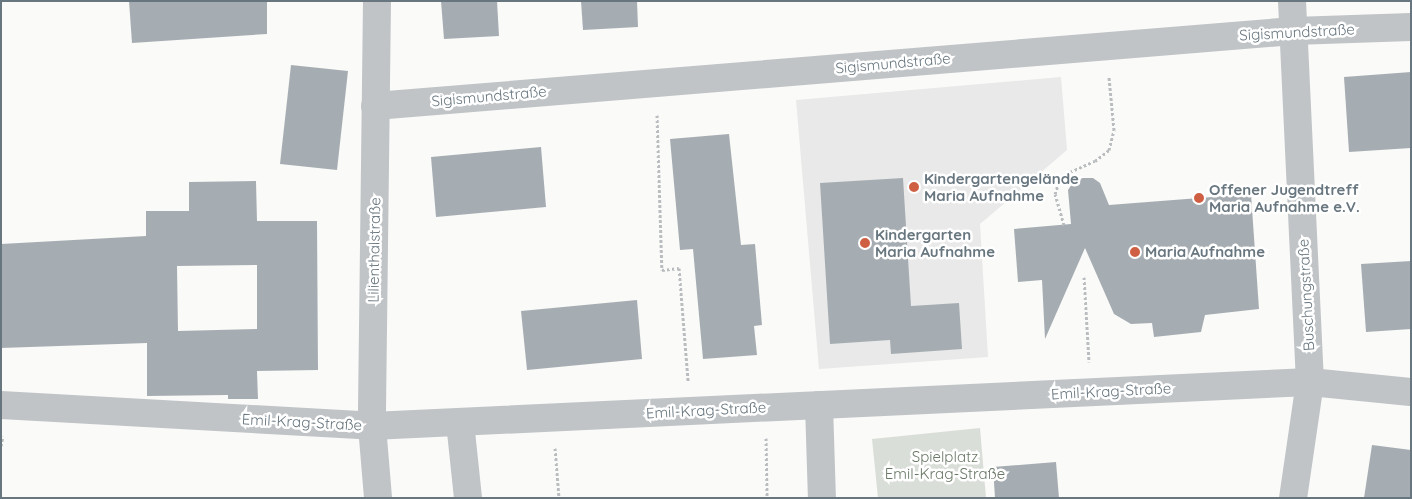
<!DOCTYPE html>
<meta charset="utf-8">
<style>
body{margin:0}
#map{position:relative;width:1412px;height:499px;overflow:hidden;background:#fafaf8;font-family:Quicksand,sans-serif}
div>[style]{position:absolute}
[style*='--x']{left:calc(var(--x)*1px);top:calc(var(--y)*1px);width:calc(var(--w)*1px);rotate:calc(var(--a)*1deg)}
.built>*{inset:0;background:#e8e9e8}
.green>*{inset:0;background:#daded8}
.building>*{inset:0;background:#a6adb2}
.path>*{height:3px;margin-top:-1.5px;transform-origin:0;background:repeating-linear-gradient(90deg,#babdc0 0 2.5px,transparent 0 5px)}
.minor>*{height:28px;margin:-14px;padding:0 14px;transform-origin:14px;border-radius:14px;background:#c0c4c7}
.dots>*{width:14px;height:14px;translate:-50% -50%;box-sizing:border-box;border:2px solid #fff;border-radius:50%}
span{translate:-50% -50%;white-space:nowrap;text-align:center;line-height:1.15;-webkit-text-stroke:5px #fff;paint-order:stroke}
.street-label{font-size:15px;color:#68767f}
.poi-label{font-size:15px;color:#68767f;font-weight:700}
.left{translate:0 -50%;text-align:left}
.park-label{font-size:15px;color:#6a7866}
.frame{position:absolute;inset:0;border:2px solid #68767f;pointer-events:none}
</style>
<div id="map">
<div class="built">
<div style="clip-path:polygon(1061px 77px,1067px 150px,980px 224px,988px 357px,819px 369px,796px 100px)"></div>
</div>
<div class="green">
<div style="clip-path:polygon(980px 428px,986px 498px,878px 498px,872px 439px)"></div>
</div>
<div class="building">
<div style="clip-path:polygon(129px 1px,267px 1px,267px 34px,132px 43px)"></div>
<div style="clip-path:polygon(441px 1px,497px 1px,499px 36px,444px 39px)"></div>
<div style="clip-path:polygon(581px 1px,637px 1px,638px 27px,583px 30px)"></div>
<div style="clip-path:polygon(291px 65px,348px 71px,337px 170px,280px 164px)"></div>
<div style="clip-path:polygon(1411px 72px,1411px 148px,1349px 152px,1344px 77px)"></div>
<div style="clip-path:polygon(729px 134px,741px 245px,755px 244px,762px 325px,754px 326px,757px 355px,703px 359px,693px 249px,680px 250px,670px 139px)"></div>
<div style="clip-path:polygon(541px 147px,546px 207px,436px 217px,431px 157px)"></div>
<div style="clip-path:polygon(903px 178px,911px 306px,959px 303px,962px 349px,891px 354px,890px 340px,830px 344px,820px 183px)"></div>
<div style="clip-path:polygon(1083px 178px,1093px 178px,1100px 183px,1109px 205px,1251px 194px,1259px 309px,1205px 315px,1201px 332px,1154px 337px,1152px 323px,1131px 324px,1114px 314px,1085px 248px,1045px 339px,1042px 280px,1018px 282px,1014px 229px,1071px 224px,1068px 190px,1074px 181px)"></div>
<div style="clip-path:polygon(evenodd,256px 181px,257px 221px,317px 221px,318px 370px,257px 371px,258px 399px,228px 399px,228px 395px,147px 396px,147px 343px,1px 348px,1px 244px,146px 236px,146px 211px,189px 211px,189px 182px,256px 181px,257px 265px,257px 329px,178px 331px,177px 266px,257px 265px)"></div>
<div style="clip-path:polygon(1411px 261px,1411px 329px,1366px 332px,1361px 264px)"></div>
<div style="clip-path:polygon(637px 300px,642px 359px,527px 370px,521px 311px)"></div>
<div style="clip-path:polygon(1372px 445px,1411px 450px,1411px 498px,1364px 498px)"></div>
<div style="clip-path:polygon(1056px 462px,1059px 498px,995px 498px,993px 467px)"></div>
</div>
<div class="path">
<div style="--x:657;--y:115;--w:155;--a:88.2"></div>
<div style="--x:662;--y:270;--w:17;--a:-7"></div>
<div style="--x:679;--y:268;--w:113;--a:85.4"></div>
<div style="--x:1064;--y:225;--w:32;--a:-106"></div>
<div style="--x:1055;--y:194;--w:19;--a:-72"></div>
<div style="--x:1061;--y:176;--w:37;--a:-24"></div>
<div style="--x:1095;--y:161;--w:18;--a:-38"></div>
<div style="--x:1109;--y:150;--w:21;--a:-76"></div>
<div style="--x:1114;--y:130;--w:53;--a:-95.4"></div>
<div style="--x:1084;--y:277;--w:85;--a:86.6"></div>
<div style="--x:766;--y:438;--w:60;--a:89"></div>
<div style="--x:1;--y:446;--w:10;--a:-79"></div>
<div style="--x:555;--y:448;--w:50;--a:85.4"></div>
</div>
<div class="minor">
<div style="--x:377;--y:1;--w:425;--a:90.7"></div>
<div style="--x:372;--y:426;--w:72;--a:85.2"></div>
<div style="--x:1292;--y:1;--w:381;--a:87.3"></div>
<div style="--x:1310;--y:382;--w:117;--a:98.3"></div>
<div style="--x:375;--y:106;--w:922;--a:-4.67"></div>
<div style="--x:1294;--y:31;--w:117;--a:-2"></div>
<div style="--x:1;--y:405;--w:372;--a:3.2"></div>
<div style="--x:372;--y:426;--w:939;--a:-2.69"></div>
<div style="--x:1310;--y:382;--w:101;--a:5.7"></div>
<div style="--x:819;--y:405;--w:93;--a:88.2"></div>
<div style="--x:460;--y:422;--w:76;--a:84"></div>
</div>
<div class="dots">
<div style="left:914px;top:187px;background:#cf5f43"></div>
<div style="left:1199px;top:198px;background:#cf5f43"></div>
<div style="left:865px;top:243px;background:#cf5f43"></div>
<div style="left:1135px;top:252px;background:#cf5f43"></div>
</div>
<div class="street-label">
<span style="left:1297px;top:32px;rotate:-3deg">Sigismundstraße</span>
<span style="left:893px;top:63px;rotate:-5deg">Sigismundstraße</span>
<span style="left:489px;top:96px;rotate:-5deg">Sigismundstraße</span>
<span style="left:374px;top:250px;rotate:-89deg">Lilienthalstraße</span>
<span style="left:1306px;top:295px;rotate:-93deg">Buschungstraße</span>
<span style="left:1111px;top:391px;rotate:-3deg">Emil-Krag-Straße</span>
<span style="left:706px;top:410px;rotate:-3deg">Emil-Krag-Straße</span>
<span style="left:302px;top:422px;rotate:3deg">Emil-Krag-Straße</span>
</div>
<div class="poi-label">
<span class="left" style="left:924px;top:187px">Kindergartengelände<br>Maria Aufnahme</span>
<span class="left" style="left:1209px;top:198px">Offener Jugendtreff<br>Maria Aufnahme e.V.</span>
<span class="left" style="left:875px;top:243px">Kindergarten<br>Maria Aufnahme</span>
<span class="left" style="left:1145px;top:252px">Maria Aufnahme</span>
</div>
<div class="park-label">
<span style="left:945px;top:465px">Spielplatz<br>Emil-Krag-Straße</span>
</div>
<div class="frame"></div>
</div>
